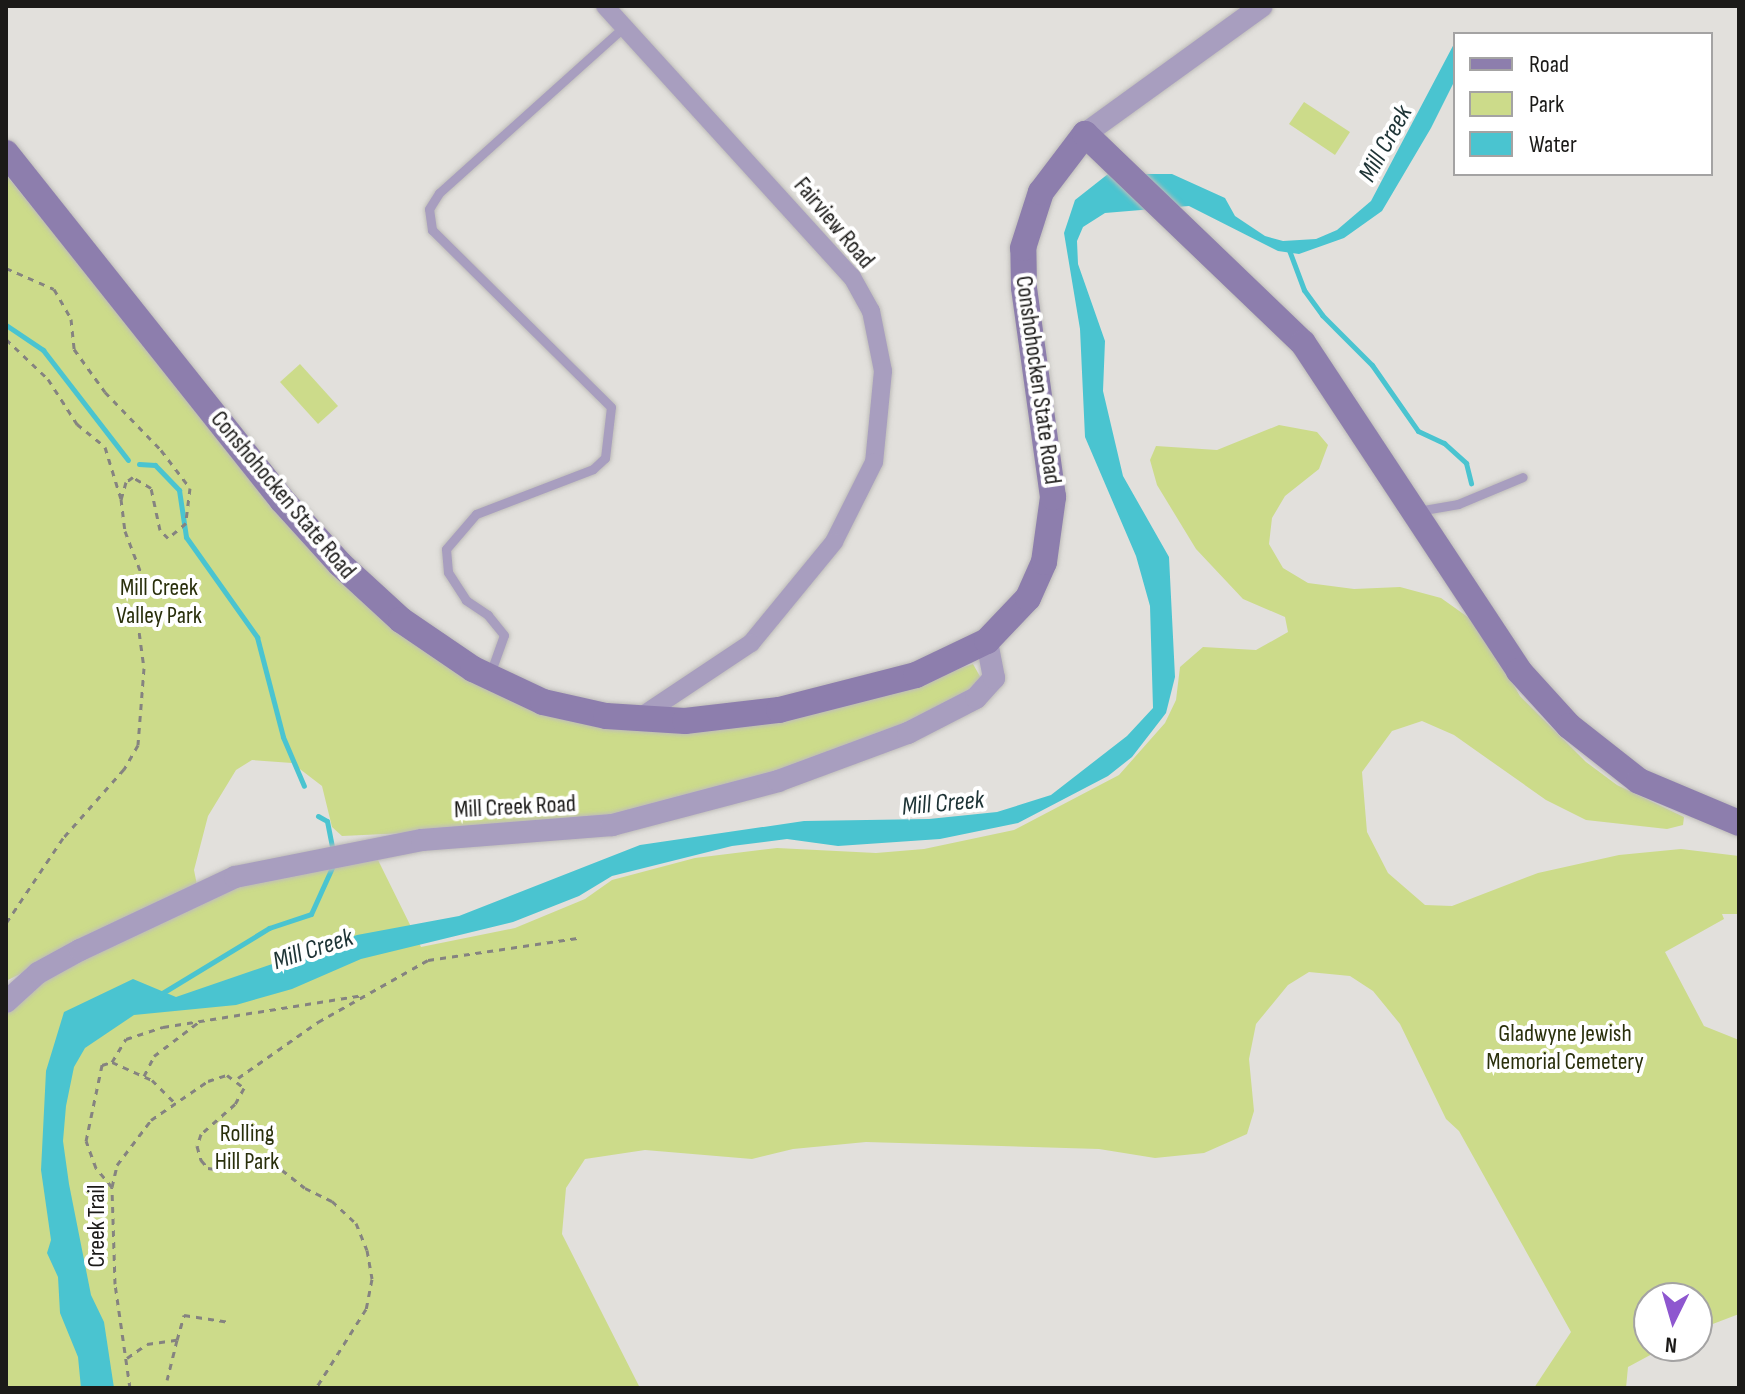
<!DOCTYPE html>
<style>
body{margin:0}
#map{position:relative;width:1745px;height:1394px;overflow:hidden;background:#e2e0dc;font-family:"Sofia Sans Condensed",sans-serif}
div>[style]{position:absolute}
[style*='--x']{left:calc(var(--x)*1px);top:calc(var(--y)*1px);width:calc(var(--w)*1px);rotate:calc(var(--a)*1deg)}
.green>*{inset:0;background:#ccdb8a}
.water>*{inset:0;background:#4ac4d0}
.stream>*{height:5px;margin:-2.5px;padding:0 2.5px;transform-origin:2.5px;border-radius:2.5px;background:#4ac4d0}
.path>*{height:3px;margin-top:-1.5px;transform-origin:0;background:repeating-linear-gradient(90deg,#858380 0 6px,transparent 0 12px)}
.roads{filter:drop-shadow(0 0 2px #bebcb9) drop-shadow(0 0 2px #bebcb9)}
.service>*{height:9px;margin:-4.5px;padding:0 4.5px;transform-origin:4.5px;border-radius:4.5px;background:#a89ebf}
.minor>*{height:18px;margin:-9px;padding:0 9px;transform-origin:9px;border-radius:9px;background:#a89ebf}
.tertiary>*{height:22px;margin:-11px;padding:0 11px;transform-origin:11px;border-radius:11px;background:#a89ebf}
.secondary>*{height:26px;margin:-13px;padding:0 13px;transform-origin:13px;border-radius:13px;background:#8d7ead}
span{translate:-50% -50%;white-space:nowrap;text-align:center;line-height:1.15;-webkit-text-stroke:8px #fff;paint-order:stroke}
.street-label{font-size:24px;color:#1b1a18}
.park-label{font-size:24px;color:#292f0b}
.water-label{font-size:26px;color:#1d3335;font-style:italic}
.frame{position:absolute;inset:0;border:8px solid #1b1a18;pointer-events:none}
.legend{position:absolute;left:1453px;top:32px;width:260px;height:144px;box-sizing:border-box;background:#fff;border:2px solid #a4a3a3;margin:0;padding:10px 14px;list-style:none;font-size:24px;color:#1b1a18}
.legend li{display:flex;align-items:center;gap:16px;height:40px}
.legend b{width:40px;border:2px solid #a4a3a3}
.north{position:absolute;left:1633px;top:1282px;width:80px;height:80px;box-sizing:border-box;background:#fff;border:2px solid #a4a3a3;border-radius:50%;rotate:185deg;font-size:22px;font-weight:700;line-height:32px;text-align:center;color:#1b1a18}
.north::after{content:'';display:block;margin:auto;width:28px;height:36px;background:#8e57cf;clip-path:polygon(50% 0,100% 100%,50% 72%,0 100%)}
</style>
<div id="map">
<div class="green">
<div style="clip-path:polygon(1304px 102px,1350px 132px,1335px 155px,1289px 124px)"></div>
<div style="clip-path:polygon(6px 175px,298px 531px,354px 590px,579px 720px,871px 697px,973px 664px,982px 680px,953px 702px,845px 750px,665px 807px,580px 825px,342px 836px,332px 827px,322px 786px,292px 763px,252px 760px,236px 770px,208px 816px,194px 870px,197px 885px,6px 981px)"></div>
<div style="clip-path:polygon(300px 364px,338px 406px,318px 424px,280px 382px)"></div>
<div style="clip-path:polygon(1279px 425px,1317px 432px,1328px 445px,1319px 469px,1285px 496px,1272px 518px,1269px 544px,1283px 568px,1308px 583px,1354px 589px,1400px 587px,1441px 598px,1479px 625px,1520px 696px,1586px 762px,1617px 785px,1684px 817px,1683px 825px,1667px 829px,1586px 820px,1546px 800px,1454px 735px,1422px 721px,1392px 731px,1362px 772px,1367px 832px,1388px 873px,1425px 905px,1452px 906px,1538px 873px,1619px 855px,1681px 849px,1739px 856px,1739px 914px,1722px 914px,1724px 919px,1665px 952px,1704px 1026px,1739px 1040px,1739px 1314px,1697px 1330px,1697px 1298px,1649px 1298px,1649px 1346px,1667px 1346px,1628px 1367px,1626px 1388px,1534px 1388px,1571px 1332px,1459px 1131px,1446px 1119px,1400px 1024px,1373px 991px,1350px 976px,1309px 972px,1288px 985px,1256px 1024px,1249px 1059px,1254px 1111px,1247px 1134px,1204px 1153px,1155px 1158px,1099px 1149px,866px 1142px,793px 1149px,752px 1159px,645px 1150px,585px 1159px,566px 1188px,562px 1234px,640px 1388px,6px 1388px,6px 1007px,17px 990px,240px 883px,378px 860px,421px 947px,515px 928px,585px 899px,612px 880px,695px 858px,777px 848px,876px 853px,924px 849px,1014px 830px,1119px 775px,1165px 723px,1176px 700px,1180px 667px,1203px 647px,1256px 650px,1288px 632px,1285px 617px,1243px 599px,1196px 549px,1157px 485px,1150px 460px,1156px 446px,1217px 450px)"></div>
</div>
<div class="water">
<div style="clip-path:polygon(1455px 42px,1455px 80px,1431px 128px,1382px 211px,1344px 238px,1299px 254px,1278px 251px,1189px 206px,1105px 213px,1083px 227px,1077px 241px,1078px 264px,1105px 341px,1103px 391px,1123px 476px,1169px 557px,1175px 677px,1166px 713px,1132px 757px,1108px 776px,1018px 823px,940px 839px,838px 846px,787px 839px,732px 846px,612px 876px,579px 896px,513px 922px,361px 959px,292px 989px,236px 1005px,134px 1015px,85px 1048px,74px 1067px,66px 1106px,63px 1141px,69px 1184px,91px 1295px,104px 1322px,114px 1388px,81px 1388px,78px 1357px,60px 1313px,58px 1277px,47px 1253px,51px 1240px,41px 1170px,46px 1071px,64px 1012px,133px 979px,176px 997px,357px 935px,459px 916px,640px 845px,804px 821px,929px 819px,997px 812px,1051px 795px,1127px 736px,1153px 708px,1150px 606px,1136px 556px,1085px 437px,1080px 329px,1064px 233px,1075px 200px,1108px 174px,1172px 174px,1225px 198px,1235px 216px,1265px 236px,1283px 241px,1316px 239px,1337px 230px,1371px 201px)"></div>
</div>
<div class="stream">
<div style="--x:1289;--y:250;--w:43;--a:69.4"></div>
<div style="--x:1304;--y:290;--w:31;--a:54"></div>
<div style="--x:1322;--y:315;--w:71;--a:45"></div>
<div style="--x:1372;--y:365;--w:80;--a:55.1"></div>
<div style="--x:1418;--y:431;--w:29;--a:25"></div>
<div style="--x:1444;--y:443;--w:30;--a:42"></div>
<div style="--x:1466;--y:463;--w:21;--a:76"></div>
<div style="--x:6;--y:325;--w:45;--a:34"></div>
<div style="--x:43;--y:350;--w:139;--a:52.3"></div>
<div style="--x:139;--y:464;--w:16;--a:4"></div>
<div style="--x:155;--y:465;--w:35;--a:46"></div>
<div style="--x:179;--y:490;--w:48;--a:81.5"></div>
<div style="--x:186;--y:537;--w:123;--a:54.6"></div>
<div style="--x:257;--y:637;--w:103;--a:75.4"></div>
<div style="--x:283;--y:737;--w:53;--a:66.8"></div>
<div style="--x:318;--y:816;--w:10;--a:29"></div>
<div style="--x:327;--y:821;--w:33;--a:79"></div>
<div style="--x:159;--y:995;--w:129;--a:-31.3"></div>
<div style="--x:269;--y:928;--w:44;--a:-18.4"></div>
<div style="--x:311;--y:914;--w:56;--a:-65.7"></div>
</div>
<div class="path">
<div style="--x:6;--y:268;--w:52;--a:23.6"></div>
<div style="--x:54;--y:289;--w:34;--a:60"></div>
<div style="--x:71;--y:319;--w:30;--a:84"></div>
<div style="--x:74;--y:349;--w:53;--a:54.2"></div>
<div style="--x:105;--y:392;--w:81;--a:46"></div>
<div style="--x:161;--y:450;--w:48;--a:52.7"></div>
<div style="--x:190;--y:488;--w:35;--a:97"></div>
<div style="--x:186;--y:523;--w:23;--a:140"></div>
<div style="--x:168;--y:538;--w:11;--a:-135"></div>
<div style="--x:160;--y:530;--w:43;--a:-102.1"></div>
<div style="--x:151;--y:488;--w:21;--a:-149"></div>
<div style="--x:133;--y:477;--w:9;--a:144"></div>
<div style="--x:126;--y:482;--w:18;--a:106"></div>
<div style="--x:121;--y:499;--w:32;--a:83"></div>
<div style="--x:125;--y:531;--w:50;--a:69"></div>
<div style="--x:143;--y:578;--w:32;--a:103"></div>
<div style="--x:136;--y:609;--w:60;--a:82.3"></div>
<div style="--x:144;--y:668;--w:77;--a:94.5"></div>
<div style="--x:138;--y:745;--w:28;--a:120"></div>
<div style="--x:124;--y:769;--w:92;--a:131.5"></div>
<div style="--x:63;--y:838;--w:102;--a:123.8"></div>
<div style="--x:6;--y:339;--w:58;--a:43.6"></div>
<div style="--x:48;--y:379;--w:54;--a:57.2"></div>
<div style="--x:77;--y:424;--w:36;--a:39"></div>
<div style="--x:105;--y:447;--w:54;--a:72.9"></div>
<div style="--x:112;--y:1062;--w:27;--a:-59"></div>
<div style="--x:126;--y:1039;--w:39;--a:-18"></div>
<div style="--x:163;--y:1027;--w:203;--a:-9.1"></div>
<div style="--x:144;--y:1076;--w:22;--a:-63"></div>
<div style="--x:154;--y:1056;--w:58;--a:-37.3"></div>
<div style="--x:238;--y:1078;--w:98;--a:-35"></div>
<div style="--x:318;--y:1022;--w:126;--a:-29.4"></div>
<div style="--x:428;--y:960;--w:151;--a:-8.4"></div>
<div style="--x:112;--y:1187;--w:25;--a:-130"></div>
<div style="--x:96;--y:1168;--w:29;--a:-110"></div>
<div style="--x:86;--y:1141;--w:78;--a:-78.1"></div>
<div style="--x:102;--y:1065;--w:10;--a:-17"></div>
<div style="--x:112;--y:1062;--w:44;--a:24.2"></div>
<div style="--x:152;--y:1080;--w:31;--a:45"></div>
<div style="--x:177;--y:1340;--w:26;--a:-74"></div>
<div style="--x:184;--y:1315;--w:46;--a:8.8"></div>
<div style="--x:127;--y:1358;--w:24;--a:-35"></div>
<div style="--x:147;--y:1344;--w:30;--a:-8"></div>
<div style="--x:177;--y:1340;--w:41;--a:104"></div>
<div style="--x:130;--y:1388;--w:105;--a:-98.2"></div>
<div style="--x:115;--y:1284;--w:97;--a:-91.8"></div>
<div style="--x:112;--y:1187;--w:23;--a:-77"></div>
<div style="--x:117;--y:1165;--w:56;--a:-52.9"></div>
<div style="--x:151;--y:1120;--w:69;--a:-34.4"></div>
<div style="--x:208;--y:1081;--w:20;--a:-18"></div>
<div style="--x:227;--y:1075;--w:21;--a:37"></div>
<div style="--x:244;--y:1088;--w:18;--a:119"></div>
<div style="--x:235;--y:1104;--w:45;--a:138.6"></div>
<div style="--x:201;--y:1134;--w:13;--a:108"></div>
<div style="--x:197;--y:1146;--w:15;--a:74"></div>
<div style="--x:201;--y:1160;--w:11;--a:49"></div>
<div style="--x:208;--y:1168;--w:14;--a:8"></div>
<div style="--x:222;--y:1170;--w:27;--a:-33"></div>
<div style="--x:245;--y:1155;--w:18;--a:0"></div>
<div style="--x:263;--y:1155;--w:53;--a:38.2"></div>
<div style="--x:305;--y:1188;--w:30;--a:26"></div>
<div style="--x:332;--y:1201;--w:33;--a:43"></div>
<div style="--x:356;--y:1223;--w:29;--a:68"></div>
<div style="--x:367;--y:1250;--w:29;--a:80"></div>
<div style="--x:372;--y:1279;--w:31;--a:101"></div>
<div style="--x:366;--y:1309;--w:93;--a:122.3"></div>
</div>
<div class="roads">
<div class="service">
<div style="--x:1418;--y:511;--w:41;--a:-9.9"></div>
<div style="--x:1458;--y:504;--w:70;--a:-22.6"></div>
<div style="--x:490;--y:674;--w:41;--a:-70.3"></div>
<div style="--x:504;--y:635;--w:26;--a:-129"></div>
<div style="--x:488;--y:615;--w:27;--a:-146"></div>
<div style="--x:466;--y:600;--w:33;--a:-123"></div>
<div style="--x:448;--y:572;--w:23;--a:-95"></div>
<div style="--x:446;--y:549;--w:46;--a:-49.4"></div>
<div style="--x:476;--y:514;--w:125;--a:-21"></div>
<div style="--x:593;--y:469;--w:16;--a:-43"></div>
<div style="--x:605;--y:458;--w:51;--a:-83.3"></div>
<div style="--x:611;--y:407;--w:252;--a:-135.3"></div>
<div style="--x:432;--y:230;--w:21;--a:-98"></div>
<div style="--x:429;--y:209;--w:19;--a:-58"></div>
<div style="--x:439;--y:193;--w:249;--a:-41.9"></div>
</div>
<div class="minor">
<div style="--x:605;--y:6;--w:367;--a:47.7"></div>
<div style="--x:852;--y:277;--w:39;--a:61"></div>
<div style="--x:871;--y:311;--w:61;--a:78.7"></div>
<div style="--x:883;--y:371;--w:91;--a:95.6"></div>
<div style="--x:874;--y:462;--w:89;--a:116.6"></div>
<div style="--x:834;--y:542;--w:131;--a:129.4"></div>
<div style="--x:751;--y:643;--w:137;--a:146.3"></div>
</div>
<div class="tertiary">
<div style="--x:1085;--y:134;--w:218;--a:-35.9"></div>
<div style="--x:6;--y:1002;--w:43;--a:-42.2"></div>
<div style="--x:38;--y:973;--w:48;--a:-28.7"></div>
<div style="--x:80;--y:950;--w:171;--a:-25.2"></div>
<div style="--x:235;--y:877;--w:191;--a:-11.2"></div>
<div style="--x:422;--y:840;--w:191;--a:-4.5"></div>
<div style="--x:612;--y:825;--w:172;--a:-14.8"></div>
<div style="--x:778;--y:781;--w:139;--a:-20.3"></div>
<div style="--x:908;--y:733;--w:76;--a:-27.2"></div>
<div style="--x:976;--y:698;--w:27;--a:-48"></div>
<div style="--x:994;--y:678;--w:38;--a:-101"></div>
</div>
<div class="secondary">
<div style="--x:6;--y:153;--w:443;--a:51.5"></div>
<div style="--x:282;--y:500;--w:86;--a:47.8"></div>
<div style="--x:340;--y:564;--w:83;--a:42.6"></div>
<div style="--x:401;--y:620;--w:87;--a:34.2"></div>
<div style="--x:473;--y:669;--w:77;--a:25.2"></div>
<div style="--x:543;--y:702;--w:65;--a:12.5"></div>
<div style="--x:606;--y:716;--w:79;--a:3.6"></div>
<div style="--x:685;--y:721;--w:95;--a:-6.7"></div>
<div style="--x:779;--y:710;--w:141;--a:-14.3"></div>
<div style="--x:916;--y:675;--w:79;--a:-25.6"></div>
<div style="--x:987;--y:641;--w:59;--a:-46.4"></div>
<div style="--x:1028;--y:598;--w:39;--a:-66"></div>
<div style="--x:1044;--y:562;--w:66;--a:-82.1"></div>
<div style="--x:1053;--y:497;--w:212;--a:-97.9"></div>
<div style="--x:1024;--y:287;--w:39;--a:-91"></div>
<div style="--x:1023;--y:248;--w:59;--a:-72.2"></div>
<div style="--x:1041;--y:192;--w:73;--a:-52.8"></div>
<div style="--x:1085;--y:134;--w:302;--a:43.8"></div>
<div style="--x:1303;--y:343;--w:393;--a:56.6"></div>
<div style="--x:1519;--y:671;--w:74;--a:47.7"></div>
<div style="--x:1569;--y:726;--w:89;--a:38.2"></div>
<div style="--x:1639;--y:781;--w:108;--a:22.8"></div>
</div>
</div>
<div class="street-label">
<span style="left:834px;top:223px;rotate:50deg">Fairview Road</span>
<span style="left:1038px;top:380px;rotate:82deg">Conshohocken State Road</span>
<span style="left:283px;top:495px;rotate:50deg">Conshohocken State Road</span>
<span style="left:515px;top:807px;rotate:-3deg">Mill Creek Road</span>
<span style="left:97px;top:1226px;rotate:-90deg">Creek Trail</span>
</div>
<div class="park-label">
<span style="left:159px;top:602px">Mill Creek<br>Valley Park</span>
<span style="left:1565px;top:1048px">Gladwyne Jewish<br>Memorial Cemetery</span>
<span style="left:247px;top:1148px">Rolling<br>Hill Park</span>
</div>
<div class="water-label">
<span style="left:1386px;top:144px;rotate:-61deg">Mill Creek</span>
<span style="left:943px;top:804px;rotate:-5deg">Mill Creek</span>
<span style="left:313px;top:950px;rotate:-18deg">Mill Creek</span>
</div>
<div class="frame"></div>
<ul class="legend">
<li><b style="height:10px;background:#8d7ead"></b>Road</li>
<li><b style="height:22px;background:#ccdb8a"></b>Park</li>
<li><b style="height:22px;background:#4ac4d0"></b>Water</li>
</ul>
<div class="north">N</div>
</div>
